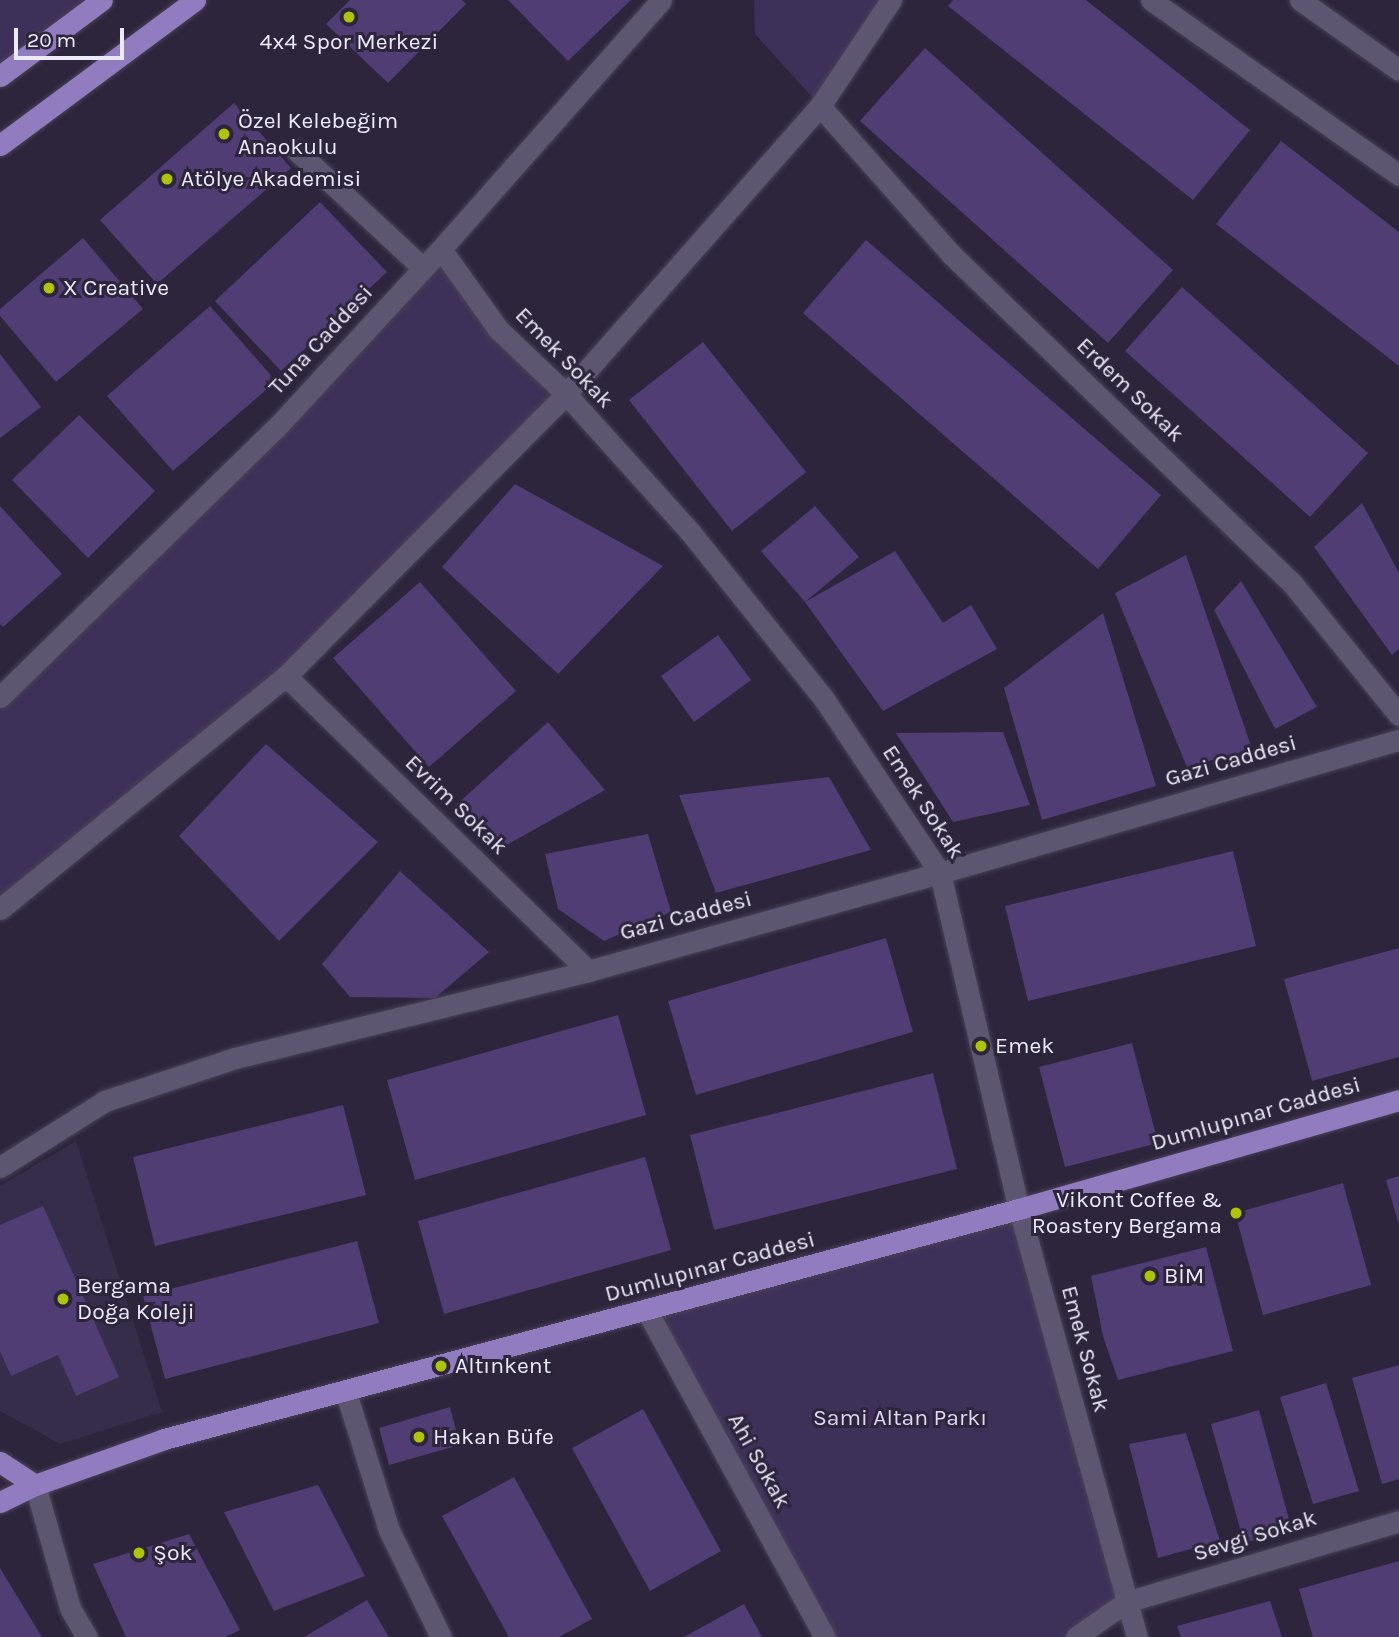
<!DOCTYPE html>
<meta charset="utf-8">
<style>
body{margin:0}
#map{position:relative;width:1399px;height:1637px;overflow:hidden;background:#2c253c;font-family:Karla,sans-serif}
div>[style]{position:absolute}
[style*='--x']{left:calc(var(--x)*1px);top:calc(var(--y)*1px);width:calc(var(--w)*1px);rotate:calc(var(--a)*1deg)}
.built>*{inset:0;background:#362d4b}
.green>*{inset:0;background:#3e3159}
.building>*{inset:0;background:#4f3d73}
.roads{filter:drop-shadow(0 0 2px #484255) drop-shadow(0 0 2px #484255)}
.minor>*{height:21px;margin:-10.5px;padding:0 10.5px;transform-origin:10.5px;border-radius:10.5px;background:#5d5671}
.major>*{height:21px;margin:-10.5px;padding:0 10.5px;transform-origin:10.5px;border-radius:10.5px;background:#907cbf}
.dots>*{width:19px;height:19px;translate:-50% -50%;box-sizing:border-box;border:4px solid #2c253c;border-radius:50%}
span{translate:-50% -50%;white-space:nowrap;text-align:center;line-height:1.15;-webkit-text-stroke:6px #2c253c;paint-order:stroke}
.poi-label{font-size:23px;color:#ece9f8}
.left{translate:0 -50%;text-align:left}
.right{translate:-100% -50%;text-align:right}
.street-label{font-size:23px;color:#ece9f8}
.park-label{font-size:23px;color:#dfd6f8}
.scale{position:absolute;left:14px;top:28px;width:110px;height:32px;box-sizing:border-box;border:4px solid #ece9f8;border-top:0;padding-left:9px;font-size:21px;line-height:24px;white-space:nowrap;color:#ece9f8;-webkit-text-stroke:5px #2c253c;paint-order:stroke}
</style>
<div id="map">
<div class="built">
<div style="clip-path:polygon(76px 1141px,162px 1412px,60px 1444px,0 1411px,0 1186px)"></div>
</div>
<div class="green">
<div style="clip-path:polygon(0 0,102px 0,0 76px)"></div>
<div style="clip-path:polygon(754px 0,891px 0,820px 106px,755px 34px)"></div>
<div style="clip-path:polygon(441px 249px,566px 394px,286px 676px,0 909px,0 698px)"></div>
<div style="clip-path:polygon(1019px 1209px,1126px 1602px,1076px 1637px,825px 1637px,647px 1311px)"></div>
</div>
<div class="building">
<div style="clip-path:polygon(350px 0,462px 0,466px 4px,388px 83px,326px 24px)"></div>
<div style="clip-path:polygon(508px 0,631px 0,568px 61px)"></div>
<div style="clip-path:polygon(953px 0,1086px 0,1250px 130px,1193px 200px,948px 6px)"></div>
<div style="clip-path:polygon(925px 48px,1173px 270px,1108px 343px,860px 121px)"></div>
<div style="clip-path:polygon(234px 103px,291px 168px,157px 284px,100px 220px)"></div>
<div style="clip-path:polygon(1281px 141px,1399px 232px,1399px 366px,1216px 224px)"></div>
<div style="clip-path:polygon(320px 202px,387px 272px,281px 371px,215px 301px)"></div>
<div style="clip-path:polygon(83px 238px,143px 309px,56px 382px,0 316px,0 309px)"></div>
<div style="clip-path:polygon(866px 240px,1161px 495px,1098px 569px,803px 313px)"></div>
<div style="clip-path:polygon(1182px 287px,1368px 453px,1310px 517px,1125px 351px)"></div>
<div style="clip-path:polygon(210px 306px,276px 381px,173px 471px,107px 396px)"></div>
<div style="clip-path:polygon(703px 342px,806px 472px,732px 531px,629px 400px)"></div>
<div style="clip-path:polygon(0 354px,41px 407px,0 438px)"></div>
<div style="clip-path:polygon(79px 415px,155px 491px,88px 558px,12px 480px)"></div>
<div style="clip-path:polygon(515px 484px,663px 566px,558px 674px,442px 567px)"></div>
<div style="clip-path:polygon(1362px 503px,1399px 573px,1399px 649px,1392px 655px,1314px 547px)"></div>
<div style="clip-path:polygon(0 506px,62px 574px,3px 627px,0 624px)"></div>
<div style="clip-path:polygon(815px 506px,859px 557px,805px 602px,761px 551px)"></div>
<div style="clip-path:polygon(895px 551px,943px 623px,971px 605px,997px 649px,883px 711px,805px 602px)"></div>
<div style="clip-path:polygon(1186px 555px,1252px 749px,1187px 767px,1115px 593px)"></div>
<div style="clip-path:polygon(1241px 581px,1317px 707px,1275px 729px,1214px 610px)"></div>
<div style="clip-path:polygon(420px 582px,516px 691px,429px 767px,333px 658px)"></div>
<div style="clip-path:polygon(1103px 613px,1156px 786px,1042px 820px,1004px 688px)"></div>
<div style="clip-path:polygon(718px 635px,751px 680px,694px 722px,661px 676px)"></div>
<div style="clip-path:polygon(548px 722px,605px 790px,503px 847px,456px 805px)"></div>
<div style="clip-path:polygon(1003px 732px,1030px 805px,953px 822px,896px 733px)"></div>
<div style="clip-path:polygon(266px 744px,378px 842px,279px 941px,179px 836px)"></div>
<div style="clip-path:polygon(829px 777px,871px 850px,716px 893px,679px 795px)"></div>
<div style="clip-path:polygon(648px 834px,671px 912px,604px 941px,558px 909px,545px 854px)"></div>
<div style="clip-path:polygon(1233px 851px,1256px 946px,1028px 1001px,1005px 906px)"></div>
<div style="clip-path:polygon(400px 871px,489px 952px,435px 998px,350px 997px,322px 964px)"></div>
<div style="clip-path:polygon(886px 938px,913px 1032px,696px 1095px,668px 1001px)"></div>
<div style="clip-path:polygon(1399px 948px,1399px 1057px,1312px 1081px,1284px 979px)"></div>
<div style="clip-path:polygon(618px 1015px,646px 1115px,415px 1180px,387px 1080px)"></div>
<div style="clip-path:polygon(1132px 1043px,1158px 1143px,1065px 1167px,1039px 1067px)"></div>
<div style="clip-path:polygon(933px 1073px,957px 1169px,714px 1230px,690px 1135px)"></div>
<div style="clip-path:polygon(343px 1105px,366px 1195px,155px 1246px,133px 1157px)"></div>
<div style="clip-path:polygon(645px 1157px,671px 1250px,444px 1314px,418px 1221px)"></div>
<div style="clip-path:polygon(1399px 1176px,1399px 1222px,1398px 1222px,1386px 1180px)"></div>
<div style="clip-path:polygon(1343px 1183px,1371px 1285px,1263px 1315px,1235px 1213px)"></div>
<div style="clip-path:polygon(43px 1206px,119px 1377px,76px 1396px,58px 1355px,11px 1376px,0 1351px,0 1225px)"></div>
<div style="clip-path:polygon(357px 1241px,379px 1323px,165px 1379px,143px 1296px)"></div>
<div style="clip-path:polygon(1206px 1247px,1233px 1351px,1118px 1380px,1103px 1336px,1091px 1276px)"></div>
<div style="clip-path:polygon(1399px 1365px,1399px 1479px,1382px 1484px,1352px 1378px)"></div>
<div style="clip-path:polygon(1326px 1383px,1359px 1491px,1313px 1504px,1280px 1397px)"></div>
<div style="clip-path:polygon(450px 1407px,460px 1445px,389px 1465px,379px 1428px)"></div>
<div style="clip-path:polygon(643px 1409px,721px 1551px,650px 1591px,572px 1448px)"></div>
<div style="clip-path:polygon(1259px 1410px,1292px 1530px,1244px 1543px,1211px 1424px)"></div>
<div style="clip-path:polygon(1186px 1433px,1220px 1541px,1158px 1558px,1129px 1444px)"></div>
<div style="clip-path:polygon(514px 1477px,592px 1619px,559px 1637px,509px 1637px,442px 1516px)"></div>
<div style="clip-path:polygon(318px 1485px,365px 1576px,274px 1611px,224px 1512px)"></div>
<div style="clip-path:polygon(189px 1534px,240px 1630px,225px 1637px,126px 1637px,93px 1564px)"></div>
<div style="clip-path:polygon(1399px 1561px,1399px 1637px,1313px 1637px,1299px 1589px)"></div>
<div style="clip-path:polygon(0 1568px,42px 1637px,0 1637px)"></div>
<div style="clip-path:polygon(367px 1600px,389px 1637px,304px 1637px)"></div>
<div style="clip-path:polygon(1270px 1601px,1282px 1637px,1181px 1637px,1177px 1626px)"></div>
<div style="clip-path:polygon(744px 1604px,762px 1637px,684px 1637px)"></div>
</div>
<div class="roads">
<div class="minor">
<div style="--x:1151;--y:0;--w:304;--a:35.2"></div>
<div style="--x:1300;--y:0;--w:121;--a:35.3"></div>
<div style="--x:820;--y:106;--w:199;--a:48.5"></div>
<div style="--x:952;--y:255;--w:472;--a:44"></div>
<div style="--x:1292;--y:583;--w:170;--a:51"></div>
<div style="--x:297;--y:151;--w:172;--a:42.9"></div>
<div style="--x:441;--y:249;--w:98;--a:54.5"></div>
<div style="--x:498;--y:329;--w:94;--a:43.7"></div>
<div style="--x:566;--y:394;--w:187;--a:48"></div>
<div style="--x:691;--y:533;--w:213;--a:51.3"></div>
<div style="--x:824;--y:699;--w:209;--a:56.3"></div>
<div style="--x:940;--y:873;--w:345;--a:76.8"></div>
<div style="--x:1019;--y:1209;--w:444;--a:74.6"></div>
<div style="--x:286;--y:676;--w:422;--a:44.3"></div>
<div style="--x:0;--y:697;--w:384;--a:-44.3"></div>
<div style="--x:275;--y:429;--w:245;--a:-47.3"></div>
<div style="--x:441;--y:249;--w:332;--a:-48.5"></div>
<div style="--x:0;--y:909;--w:369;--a:-39.2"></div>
<div style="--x:286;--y:676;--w:397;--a:-45.2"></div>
<div style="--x:566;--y:394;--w:384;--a:-48.6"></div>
<div style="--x:820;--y:106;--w:128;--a:-56.2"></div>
<div style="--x:0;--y:1167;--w:124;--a:-32.2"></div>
<div style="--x:105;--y:1101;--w:137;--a:-18.3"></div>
<div style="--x:235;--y:1058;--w:364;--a:-13.8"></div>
<div style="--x:588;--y:971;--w:365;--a:-15.6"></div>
<div style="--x:940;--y:873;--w:478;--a:-16.2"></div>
<div style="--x:647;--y:1311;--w:371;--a:61.4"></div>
<div style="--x:346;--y:1393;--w:144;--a:72.6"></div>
<div style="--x:389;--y:1530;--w:119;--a:64.1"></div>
<div style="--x:35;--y:1485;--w:128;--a:74.1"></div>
<div style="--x:70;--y:1608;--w:34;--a:60"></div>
<div style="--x:1076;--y:1637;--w:61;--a:-35"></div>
<div style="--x:1126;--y:1602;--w:285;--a:-16.5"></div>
</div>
<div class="major">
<div style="--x:0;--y:76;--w:127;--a:-36.7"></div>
<div style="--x:0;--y:145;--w:243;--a:-36.6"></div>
<div style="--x:0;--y:1462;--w:42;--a:33.3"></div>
<div style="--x:0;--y:1502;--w:39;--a:-26"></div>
<div style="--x:35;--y:1485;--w:137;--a:-19.6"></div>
<div style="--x:164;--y:1439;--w:885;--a:-15.06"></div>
<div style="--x:1019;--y:1209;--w:395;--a:-16"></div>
</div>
</div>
<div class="dots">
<div style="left:349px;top:17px;background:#b0c502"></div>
<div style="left:224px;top:134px;background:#b0c502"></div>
<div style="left:167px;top:179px;background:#b0c502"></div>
<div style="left:49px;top:288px;background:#b0c502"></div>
<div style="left:981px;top:1046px;background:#b0c502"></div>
<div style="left:1236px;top:1213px;background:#b0c502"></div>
<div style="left:1150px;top:1276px;background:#b0c502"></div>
<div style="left:63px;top:1299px;background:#b0c502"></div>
<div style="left:441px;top:1366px;background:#b0c502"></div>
<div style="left:419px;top:1437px;background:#b0c502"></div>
<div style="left:139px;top:1553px;background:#b0c502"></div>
</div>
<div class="poi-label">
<span style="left:349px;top:42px">4x4 Spor Merkezi</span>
<span class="left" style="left:238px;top:134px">Özel Kelebeğim<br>Anaokulu</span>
<span class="left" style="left:181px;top:179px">Atölye Akademisi</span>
<span class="left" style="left:63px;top:288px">X Creative</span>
<span class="left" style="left:995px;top:1046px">Emek</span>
<span class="right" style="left:1222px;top:1213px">Vikont Coffee &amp;<br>Roastery Bergama</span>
<span class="left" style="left:1164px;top:1276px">BİM</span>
<span class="left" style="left:77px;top:1299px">Bergama<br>Doğa Koleji</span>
<span class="left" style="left:455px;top:1366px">Altınkent</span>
<span class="left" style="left:433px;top:1437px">Hakan Büfe</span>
<span class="left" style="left:153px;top:1553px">Şok</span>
</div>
<div class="street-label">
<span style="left:321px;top:340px;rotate:-47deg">Tuna Caddesi</span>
<span style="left:564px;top:358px;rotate:46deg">Emek Sokak</span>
<span style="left:1130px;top:390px;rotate:44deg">Erdem Sokak</span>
<span style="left:1231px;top:761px;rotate:-16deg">Gazi Caddesi</span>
<span style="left:923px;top:802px;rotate:57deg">Emek Sokak</span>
<span style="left:456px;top:805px;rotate:44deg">Evrim Sokak</span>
<span style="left:686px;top:916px;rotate:-15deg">Gazi Caddesi</span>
<span style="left:1256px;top:1114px;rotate:-16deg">Dumlupınar Caddesi</span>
<span style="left:710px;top:1267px;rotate:-15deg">Dumlupınar Caddesi</span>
<span style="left:1085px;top:1349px;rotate:75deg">Emek Sokak</span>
<span style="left:759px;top:1461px;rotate:61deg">Ahi Sokak</span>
<span style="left:1255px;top:1536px;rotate:-17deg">Sevgi Sokak</span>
</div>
<div class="park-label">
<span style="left:900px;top:1418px">Sami Altan Parkı</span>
</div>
<div class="scale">20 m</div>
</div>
